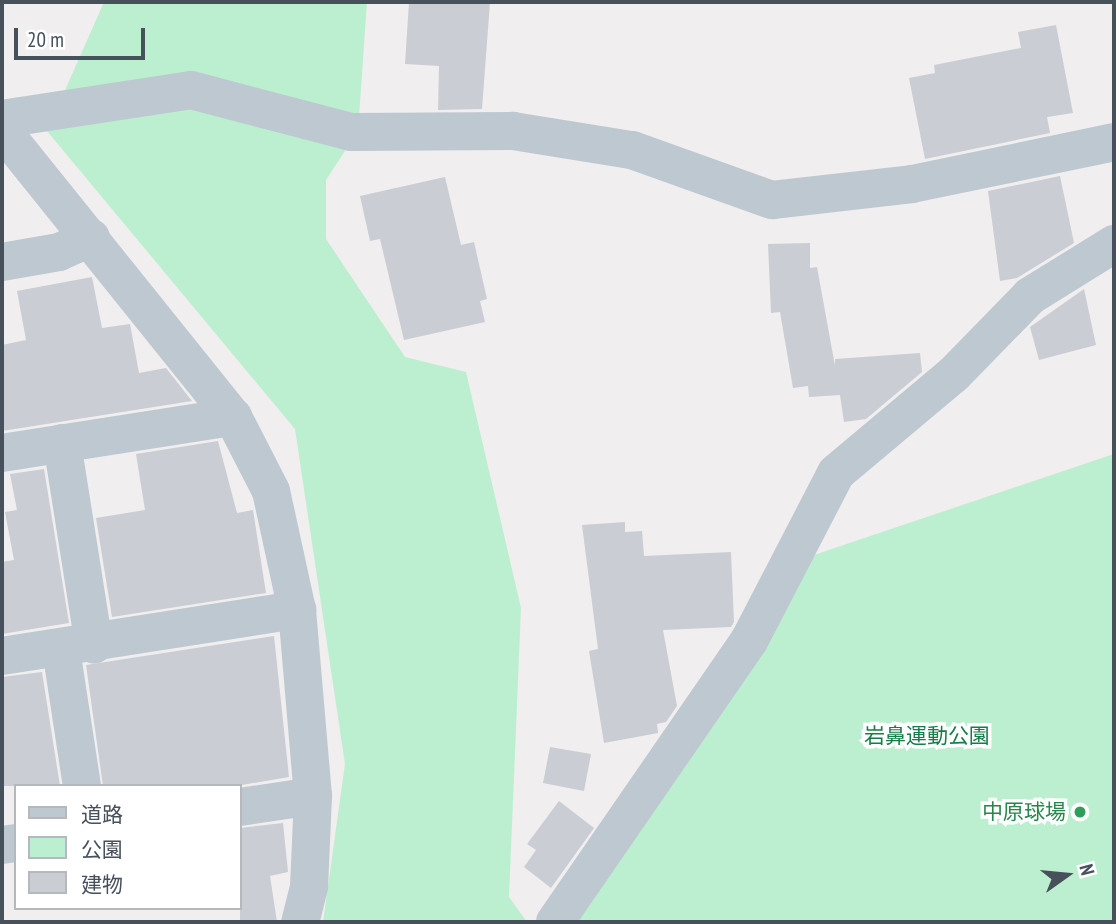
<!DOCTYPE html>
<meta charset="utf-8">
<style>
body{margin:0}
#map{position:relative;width:1116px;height:924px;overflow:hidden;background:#f0eeee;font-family:"PT Sans Narrow","Noto Sans JP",sans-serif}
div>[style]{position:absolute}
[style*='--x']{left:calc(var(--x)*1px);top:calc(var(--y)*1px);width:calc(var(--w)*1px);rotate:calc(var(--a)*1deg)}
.green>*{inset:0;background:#bbefcf}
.building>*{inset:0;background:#cacdd3}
.minor>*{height:38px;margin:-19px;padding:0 19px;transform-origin:19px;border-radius:19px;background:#bec8d0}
.dots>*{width:19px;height:19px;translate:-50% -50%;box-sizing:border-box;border:4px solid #fff;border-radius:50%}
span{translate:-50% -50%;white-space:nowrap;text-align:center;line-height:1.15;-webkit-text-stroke:7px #fff;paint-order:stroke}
.park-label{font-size:21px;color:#167d49}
.leisure-label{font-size:21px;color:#27864d}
.right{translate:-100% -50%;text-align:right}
.frame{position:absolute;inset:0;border:4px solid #46515b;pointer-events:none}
.legend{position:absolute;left:14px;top:784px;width:228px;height:126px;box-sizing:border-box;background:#fff;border:2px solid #b5b9bd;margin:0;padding:9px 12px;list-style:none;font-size:21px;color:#46515b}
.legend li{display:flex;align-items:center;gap:14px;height:35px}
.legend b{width:35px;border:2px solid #b5b9bd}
.north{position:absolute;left:1032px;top:840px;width:70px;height:70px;-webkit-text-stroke:5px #fff;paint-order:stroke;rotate:75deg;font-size:19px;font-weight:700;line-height:28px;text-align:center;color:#46515b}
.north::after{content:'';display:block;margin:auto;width:24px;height:32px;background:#46515b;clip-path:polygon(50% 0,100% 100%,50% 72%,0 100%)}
.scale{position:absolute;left:14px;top:28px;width:131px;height:32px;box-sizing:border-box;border:4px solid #46515b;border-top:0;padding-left:9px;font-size:21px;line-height:24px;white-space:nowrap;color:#46515b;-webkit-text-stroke:5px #fff;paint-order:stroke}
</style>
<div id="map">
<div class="green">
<div style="clip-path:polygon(104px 2px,367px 2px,358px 131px,326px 180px,326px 239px,405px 357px,466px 372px,521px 608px,509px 897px,527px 922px,323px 922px,345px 764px,295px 429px,47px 131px)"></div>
<div style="clip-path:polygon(1114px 454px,1114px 922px,573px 922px,808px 557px)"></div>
</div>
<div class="building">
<div style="clip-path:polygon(409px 2px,490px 2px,482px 109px,438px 110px,439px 66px,405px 64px)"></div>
<div style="clip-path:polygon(1056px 25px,1073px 113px,1047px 117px,1050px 133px,925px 159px,909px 78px,935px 73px,934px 65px,1021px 48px,1018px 32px)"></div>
<div style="clip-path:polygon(1060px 176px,1074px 243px,1017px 278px,1000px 281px,988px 191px)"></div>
<div style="clip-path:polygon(445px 177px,461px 245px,474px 242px,487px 299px,480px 301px,485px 322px,404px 340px,380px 239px,370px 241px,360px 196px)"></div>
<div style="clip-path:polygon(810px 243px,810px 268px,817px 267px,835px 366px,835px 359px,920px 353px,922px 372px,866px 419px,844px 422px,840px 395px,809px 397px,808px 386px,793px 388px,780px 312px,771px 313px,768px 244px)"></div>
<div style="clip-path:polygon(92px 277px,102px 328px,130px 324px,139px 373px,166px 368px,192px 401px,2px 431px,2px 345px,26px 340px,17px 291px)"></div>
<div style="clip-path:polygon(1084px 289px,1096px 345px,1039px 360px,1030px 327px)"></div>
<div style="clip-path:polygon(218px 441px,237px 513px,253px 510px,266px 593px,112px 617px,96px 518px,145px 510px,136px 454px)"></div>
<div style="clip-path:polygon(44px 469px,69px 623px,2px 634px,2px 562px,14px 560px,5px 512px,17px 510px,10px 474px)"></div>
<div style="clip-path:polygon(625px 522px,625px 532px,642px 531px,644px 556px,731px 552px,734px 622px,731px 627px,663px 630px,677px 706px,666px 722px,657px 724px,658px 733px,604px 743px,589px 651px,598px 649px,582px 525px)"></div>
<div style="clip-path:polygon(274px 636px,289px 777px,236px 786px,103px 786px,86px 665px)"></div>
<div style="clip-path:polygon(42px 672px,60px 786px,2px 786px,2px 677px)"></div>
<div style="clip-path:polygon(550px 747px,591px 754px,584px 791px,543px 783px)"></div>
<div style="clip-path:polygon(559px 801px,594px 828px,551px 888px,524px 867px,536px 850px,527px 844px)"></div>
<div style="clip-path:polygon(283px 823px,288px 872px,270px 876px,277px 922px,240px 922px,240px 828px)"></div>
</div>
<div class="minor">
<div style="--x:2;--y:119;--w:191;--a:-8.7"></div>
<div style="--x:191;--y:90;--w:165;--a:14.7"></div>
<div style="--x:351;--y:132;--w:162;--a:-0.4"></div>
<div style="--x:513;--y:131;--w:121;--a:9.1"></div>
<div style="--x:632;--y:150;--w:149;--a:19.7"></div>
<div style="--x:772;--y:200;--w:141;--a:-6.5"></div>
<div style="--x:912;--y:184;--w:206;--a:-11.7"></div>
<div style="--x:2;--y:130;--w:368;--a:51.2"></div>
<div style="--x:233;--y:417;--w:83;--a:62.8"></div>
<div style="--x:271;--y:491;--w:122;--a:77.7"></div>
<div style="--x:297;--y:610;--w:187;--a:85.1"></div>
<div style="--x:313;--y:796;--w:91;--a:92.5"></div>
<div style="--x:309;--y:887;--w:36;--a:104"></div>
<div style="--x:2;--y:262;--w:58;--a:-10"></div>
<div style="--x:59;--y:252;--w:35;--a:-24"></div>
<div style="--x:62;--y:443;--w:204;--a:81"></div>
<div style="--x:2;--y:453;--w:234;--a:-8.9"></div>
<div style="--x:61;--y:649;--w:139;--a:81.3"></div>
<div style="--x:2;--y:656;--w:299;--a:-8.9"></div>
<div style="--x:240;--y:807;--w:74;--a:-8.6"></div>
<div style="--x:2;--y:845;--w:14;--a:-8"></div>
<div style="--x:555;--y:922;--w:341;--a:-55.4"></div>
<div style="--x:749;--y:641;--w:189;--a:-62.6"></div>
<div style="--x:836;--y:473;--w:154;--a:-40"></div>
<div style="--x:954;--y:374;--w:109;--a:-45.7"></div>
<div style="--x:1030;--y:296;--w:99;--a:-31.8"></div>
</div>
<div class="dots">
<div style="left:1080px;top:812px;background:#2e9e5b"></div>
</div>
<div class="park-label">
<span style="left:927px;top:736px">岩鼻運動公園</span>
</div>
<div class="leisure-label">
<span class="right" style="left:1066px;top:812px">中原球場</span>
</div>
<div class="frame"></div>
<ul class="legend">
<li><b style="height:9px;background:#bec8d0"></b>道路</li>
<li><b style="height:19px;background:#bbefcf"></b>公園</li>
<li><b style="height:19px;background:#cacdd3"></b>建物</li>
</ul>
<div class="north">N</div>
<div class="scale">20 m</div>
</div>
